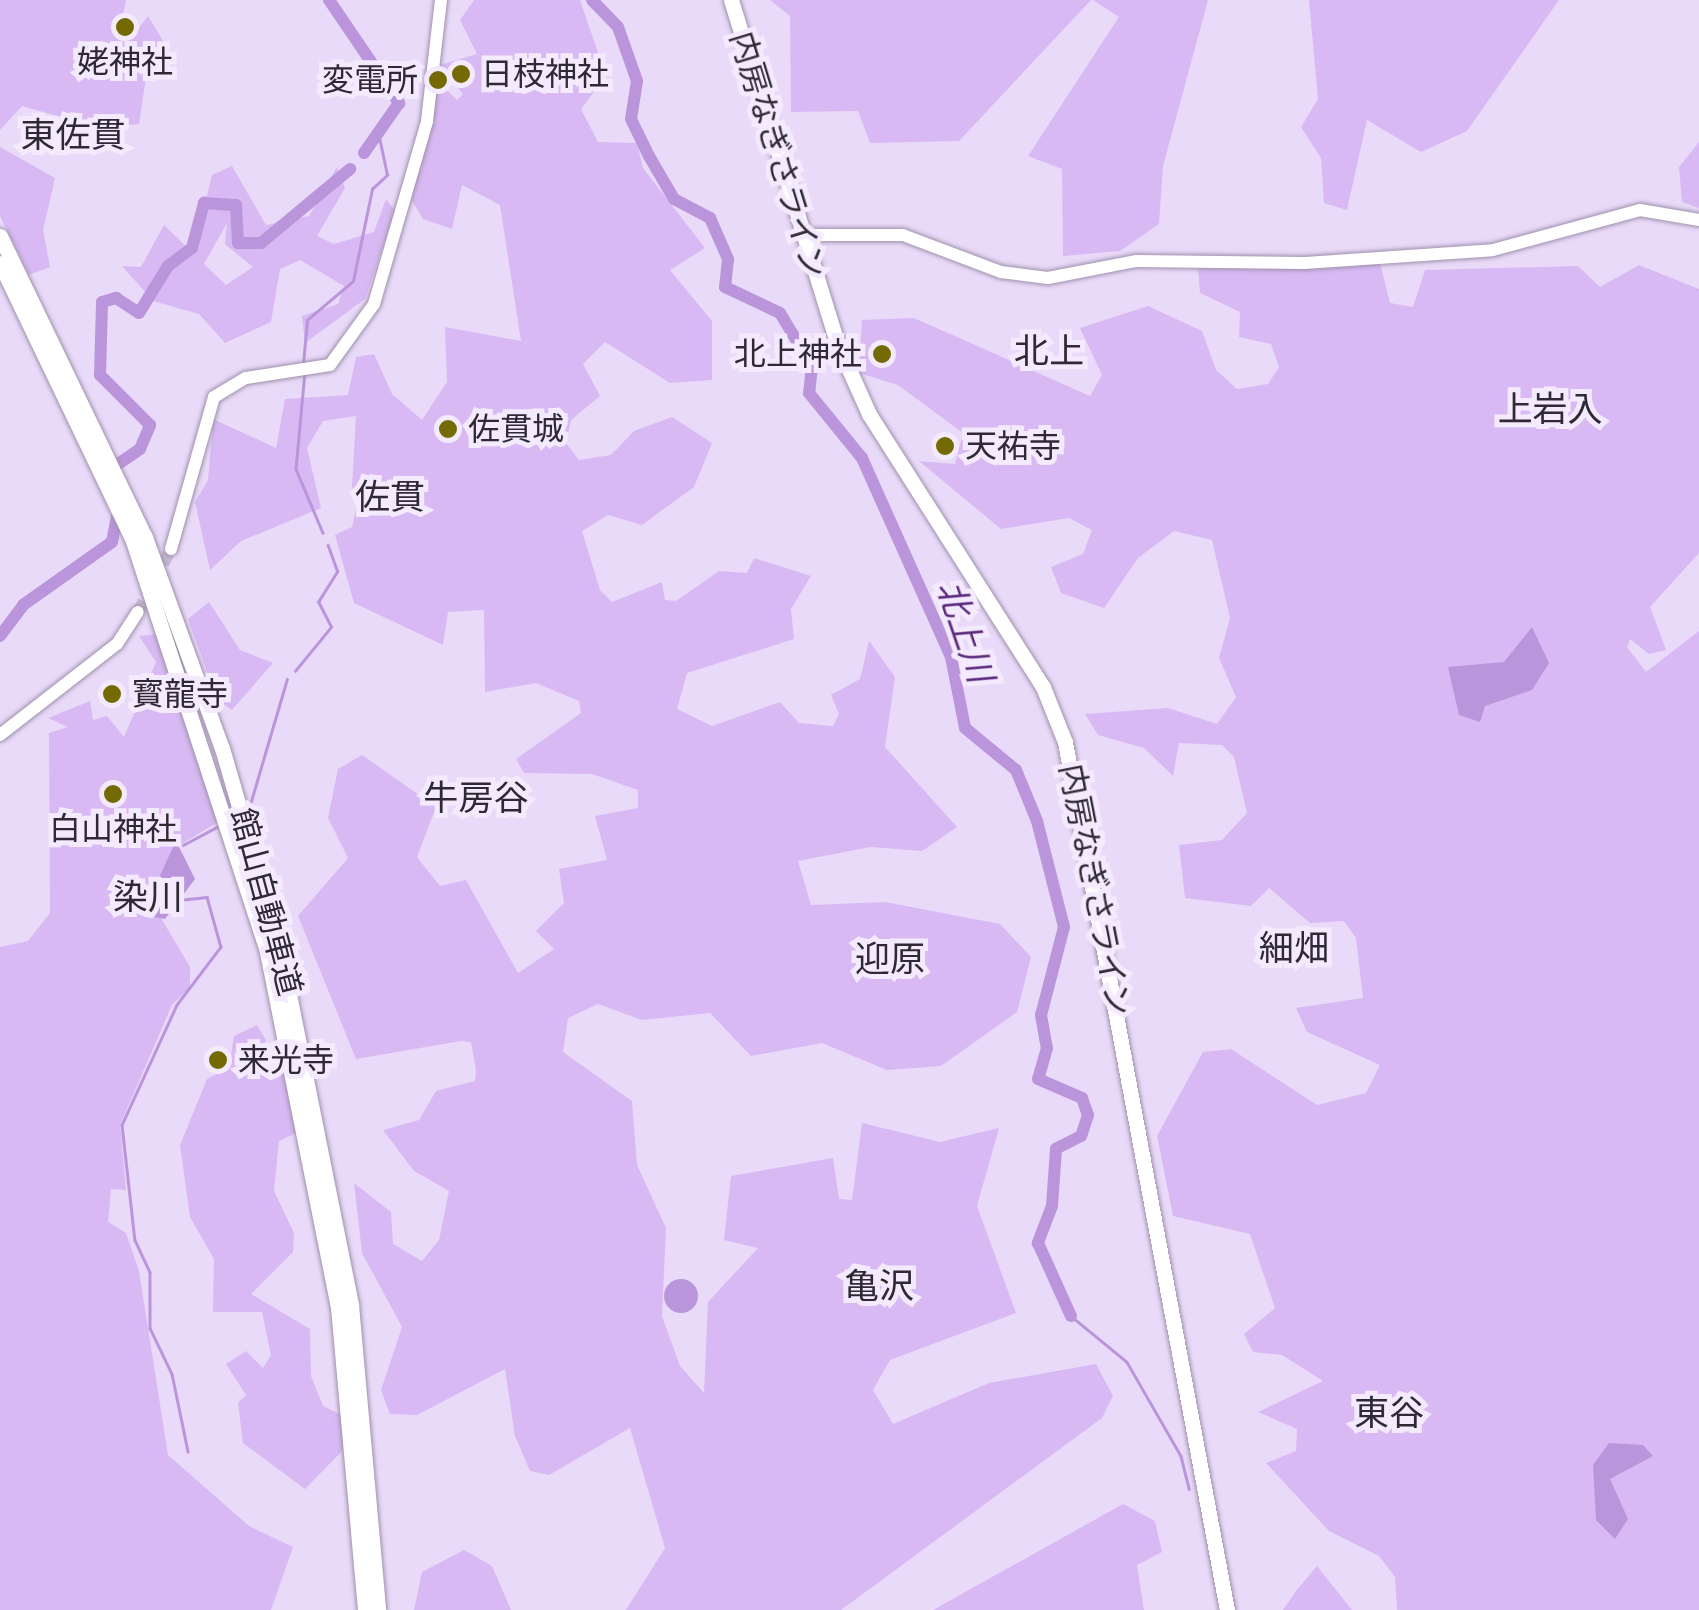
<!DOCTYPE html>
<meta charset="utf-8">
<style>
body{margin:0}
#map{position:relative;width:1699px;height:1610px;overflow:hidden;background:#eadaf9;font-family:Inter,"Noto Sans JP",sans-serif}
div>[style]{position:absolute}
[style*='--x']{left:calc(var(--x)*1px);top:calc(var(--y)*1px);width:calc(var(--w)*1px);rotate:calc(var(--a)*1deg)}
.green>*{inset:0;background:#d8b9f3}
.water>*{inset:0;background:#bb95db}
.round{border-radius:50%}
.stream>*{height:2.5px;margin:-1.25px;padding:0 1.25px;transform-origin:1.25px;border-radius:1.25px;background:#bb95db}
.river>*{height:12px;margin:-6px;padding:0 6px;transform-origin:6px;border-radius:6px;background:#bb95db}
.secondary-tunnel>*{height:12px;margin-top:-6px;transform-origin:0;background:repeating-linear-gradient(90deg,#c5b7d2 0 12px,transparent 0 18px)}
.roads{filter:drop-shadow(0 0 2px #9f90ad) drop-shadow(0 0 2px #9f90ad)}
.secondary>*{height:12px;margin:-6px;padding:0 6px;transform-origin:6px;border-radius:6px;background:#fff}
.highway>*{height:15px;margin:-7.5px;padding:0 7.5px;transform-origin:7.5px;border-radius:7.5px;background:#fff}
.dots>*{width:28px;height:28px;translate:-50% -50%;box-sizing:border-box;border:5px solid #f4eafd;border-radius:50%}
span{translate:-50% -50%;white-space:nowrap;text-align:center;line-height:1.15;-webkit-text-stroke:10px #f4eafd;paint-order:stroke}
.poi-label{font-size:32px;color:#2f2935}
.left{translate:0 -50%;text-align:left}
.right{translate:-100% -50%;text-align:right}
.street-label{font-size:32px;color:#2f2935}
.neighbourhood-label{font-size:35px;color:#2f2935}
.water-label{font-size:35px;color:#5b2a7d;font-style:italic}
</style>
<div id="map">
<div class="green">
<div style="clip-path:polygon(0 0,126px 0,121px 25px,132px 37px,148px 16px,165px 44px,147px 71px,139px 124px,100px 128px,22px 106px,0 130px)"></div>
<div style="clip-path:polygon(474px 0,580px 0,606px 76px,581px 109px,598px 142px,637px 143px,643px 168px,705px 248px,670px 270px,712px 321px,712px 380px,670px 383px,605px 342px,583px 364px,600px 396px,571px 420px,566px 443px,579px 460px,611px 455px,634px 431px,672px 417px,712px 443px,694px 487px,642px 525px,608px 515px,582px 531px,600px 590px,612px 602px,662px 582px,665px 600px,676px 601px,719px 571px,747px 573px,754px 558px,811px 576px,791px 609px,794px 639px,687px 673px,677px 709px,712px 726px,780px 702px,799px 723px,833px 726px,839px 714px,831px 695px,860px 679px,869px 641px,895px 677px,885px 747px,957px 827px,922px 851px,870px 847px,798px 861px,811px 905px,885px 902px,1000px 924px,1031px 957px,1017px 1012px,941px 1066px,887px 1070px,822px 1043px,751px 1056px,710px 1013px,642px 1020px,598px 1004px,568px 1018px,563px 1052px,632px 1101px,637px 1165px,666px 1228px,662px 1316px,680px 1366px,704px 1393px,708px 1302px,758px 1248px,724px 1240px,731px 1176px,833px 1158px,839px 1199px,852px 1200px,862px 1123px,940px 1142px,999px 1128px,977px 1206px,1016px 1313px,890px 1360px,873px 1390px,893px 1424px,989px 1383px,1096px 1364px,1113px 1396px,1102px 1418px,841px 1610px,626px 1610px,665px 1548px,630px 1428px,549px 1475px,530px 1471px,515px 1436px,505px 1369px,417px 1415px,390px 1414px,381px 1390px,402px 1327px,362px 1253px,354px 1183px,391px 1212px,393px 1244px,422px 1261px,439px 1240px,449px 1191px,414px 1171px,383px 1130px,419px 1120px,436px 1091px,475px 1081px,476px 1070px,471px 1042px,461px 1041px,356px 1059px,298px 916px,348px 858px,328px 818px,338px 769px,362px 755px,436px 807px,417px 857px,440px 886px,466px 880px,518px 973px,554px 949px,536px 931px,564px 903px,559px 869px,607px 860px,595px 816px,638px 808px,638px 790px,592px 774px,524px 773px,516px 759px,581px 713px,579px 701px,536px 683px,485px 692px,484px 610px,448px 612px,443px 645px,354px 603px,335px 535px,352px 527px,359px 495px,352px 487px,356px 416px,323px 421px,307px 448px,321px 508px,241px 541px,210px 570px,195px 502px,208px 480px,213px 419px,276px 448px,285px 399px,348px 395px,356px 357px,374px 354px,392px 394px,422px 420px,447px 382px,445px 327px,521px 341px,500px 205px,462px 185px,452px 229px,423px 219px,411px 199px,436px 80px,457px 100px,463px 94px,440px 65px,477px 54px,460px 20px)"></div>
<div style="clip-path:polygon(770px 0,1091px 0,959px 141px,870px 143px,858px 111px,791px 112px,790px 16px)"></div>
<div style="clip-path:polygon(1093px 0,1208px 0,1163px 166px,1159px 224px,1120px 251px,1063px 256px,1062px 169px,1028px 156px,1119px 17px)"></div>
<div style="clip-path:polygon(1309px 0,1559px 0,1467px 131px,1421px 152px,1367px 120px,1347px 210px,1324px 203px,1321px 158px,1301px 127px,1318px 99px)"></div>
<div style="clip-path:polygon(1699px 142px,1699px 208px,1682px 202px,1679px 167px)"></div>
<div style="clip-path:polygon(0 147px,55px 178px,43px 230px,50px 267px,29px 275px,0 216px)"></div>
<div style="clip-path:polygon(evenodd,232px 166px,266px 225px,309px 216px,337px 167px,345px 188px,317px 236px,334px 244px,374px 232px,386px 199px,395px 211px,365px 299px,305px 343px,302px 316px,338px 304px,344px 286px,300px 260px,280px 269px,271px 322px,225px 343px,199px 314px,153px 301px,122px 266px,141px 267px,164px 225px,193px 253px,212px 175px,232px 166px,227px 223px,225px 244px,253px 267px,226px 285px,204px 264px,227px 223px)"></div>
<div style="clip-path:polygon(1380px 263px,1390px 303px,1413px 307px,1425px 270px,1578px 266px,1600px 287px,1639px 265px,1699px 289px,1699px 553px,1650px 607px,1666px 650px,1649px 654px,1630px 639px,1627px 647px,1646px 672px,1699px 631px,1699px 1610px,1397px 1610px,1395px 1577px,1379px 1556px,1329px 1531px,1266px 1463px,1296px 1451px,1297px 1429px,1258px 1412px,1323px 1381px,1282px 1355px,1253px 1352px,1244px 1334px,1275px 1308px,1250px 1234px,1173px 1216px,1157px 1136px,1203px 1052px,1231px 1049px,1317px 1105px,1366px 1093px,1380px 1065px,1307px 1032px,1296px 1008px,1363px 998px,1356px 938px,1344px 921px,1310px 923px,1269px 888px,1251px 906px,1185px 898px,1179px 845px,1222px 840px,1247px 813px,1234px 757px,1222px 745px,1179px 743px,1173px 776px,1144px 748px,1098px 735px,1085px 714px,1168px 708px,1217px 724px,1236px 697px,1219px 658px,1230px 618px,1212px 540px,1174px 531px,1138px 558px,1104px 608px,1061px 593px,1051px 567px,1083px 554px,1092px 530px,1069px 518px,1001px 529px,919px 461px,955px 464px,963px 433px,898px 385px,859px 373px,862px 320px,914px 318px,1090px 396px,1102px 375px,1080px 328px,1148px 306px,1202px 331px,1216px 370px,1237px 389px,1268px 384px,1279px 367px,1271px 344px,1239px 337px,1240px 312px,1200px 293px,1198px 269px)"></div>
<div style="clip-path:polygon(209px 602px,240px 650px,273px 663px,232px 710px,217px 699px,188px 619px)"></div>
<div style="clip-path:polygon(160px 634px,223px 819px,175px 848px,158px 913px,190px 967px,190px 987px,172px 1005px,120px 1125px,126px 1190px,111px 1189px,108px 1222px,126px 1233px,139px 1271px,168px 1455px,249px 1526px,293px 1547px,271px 1610px,0 1610px,0 947px,28px 941px,50px 913px,49px 733px,68px 727px,48px 718px,90px 701px,93px 720px,107px 716px,124px 737px,156px 662px,139px 636px)"></div>
<div style="clip-path:polygon(257px 1025px,266px 1040px,256px 1062px,286px 1069px,296px 1133px,279px 1141px,274px 1191px,294px 1233px,293px 1252px,251px 1294px,310px 1329px,311px 1376px,323px 1406px,342px 1415px,346px 1447px,305px 1489px,243px 1443px,238px 1403px,246px 1395px,226px 1364px,246px 1351px,263px 1368px,271px 1355px,262px 1312px,213px 1312px,214px 1259px,190px 1217px,180px 1145px,207px 1079px,229px 1068px,234px 1036px)"></div>
<div style="clip-path:polygon(1123px 1504px,1155px 1521px,1162px 1552px,1137px 1565px,1144px 1610px,933px 1610px)"></div>
<div style="clip-path:polygon(464px 1550px,492px 1566px,511px 1610px,414px 1610px,422px 1572px)"></div>
<div style="clip-path:polygon(1317px 1566px,1352px 1610px,1283px 1610px,1296px 1591px)"></div>
</div>
<div class="water">
<div style="clip-path:polygon(1532px 627px,1549px 663px,1532px 690px,1485px 706px,1480px 722px,1459px 715px,1448px 667px,1504px 662px)"></div>
<div style="clip-path:polygon(176px 841px,195px 879px,165px 919px,154px 917px,156px 884px)"></div>
<div class="round" style="left:664px;top:1279px;width:34px;height:34px"></div>
<div style="clip-path:polygon(1609px 1443px,1643px 1445px,1653px 1456px,1610px 1479px,1628px 1519px,1615px 1539px,1596px 1520px,1593px 1465px)"></div>
</div>
<div class="stream">
<div style="--x:303;--y:364;--w:44;--a:-84.8"></div>
<div style="--x:307;--y:320;--w:60;--a:-40.3"></div>
<div style="--x:353;--y:281;--w:94;--a:-78.3"></div>
<div style="--x:372;--y:189;--w:21;--a:-43"></div>
<div style="--x:387;--y:175;--w:38;--a:-102"></div>
<div style="--x:305;--y:372;--w:97;--a:95.3"></div>
<div style="--x:296;--y:469;--w:69;--a:67.1"></div>
<div style="--x:295;--y:671;--w:57;--a:-50.7"></div>
<div style="--x:331;--y:627;--w:28;--a:-117"></div>
<div style="--x:318;--y:602;--w:36;--a:-58"></div>
<div style="--x:337;--y:571;--w:27;--a:-110"></div>
<div style="--x:249;--y:808;--w:134;--a:-73.6"></div>
<div style="--x:183;--y:845;--w:38;--a:-28"></div>
<div style="--x:178;--y:900;--w:29;--a:-6"></div>
<div style="--x:207;--y:897;--w:52;--a:74.4"></div>
<div style="--x:221;--y:947;--w:73;--a:127.2"></div>
<div style="--x:177;--y:1005;--w:132;--a:114.6"></div>
<div style="--x:122;--y:1125;--w:116;--a:83.6"></div>
<div style="--x:135;--y:1240;--w:35;--a:65"></div>
<div style="--x:150;--y:1272;--w:56;--a:90"></div>
<div style="--x:150;--y:1328;--w:51;--a:64.4"></div>
<div style="--x:172;--y:1374;--w:79;--a:78.3"></div>
<div style="--x:1071;--y:1316;--w:72;--a:39.4"></div>
<div style="--x:1127;--y:1362;--w:108;--a:60.1"></div>
<div style="--x:1181;--y:1456;--w:34;--a:76"></div>
</div>
<div class="river">
<div style="--x:329;--y:0;--w:125;--a:55.8"></div>
<div style="--x:399;--y:103;--w:61;--a:125"></div>
<div style="--x:592;--y:0;--w:37;--a:46"></div>
<div style="--x:618;--y:27;--w:57;--a:70.6"></div>
<div style="--x:637;--y:81;--w:38;--a:99"></div>
<div style="--x:631;--y:119;--w:41;--a:64.1"></div>
<div style="--x:649;--y:156;--w:50;--a:59.8"></div>
<div style="--x:674;--y:199;--w:41;--a:27.8"></div>
<div style="--x:710;--y:218;--w:45;--a:66.3"></div>
<div style="--x:728;--y:259;--w:28;--a:96"></div>
<div style="--x:725;--y:287;--w:61;--a:25.3"></div>
<div style="--x:780;--y:313;--w:62;--a:58.9"></div>
<div style="--x:812;--y:366;--w:27;--a:96"></div>
<div style="--x:809;--y:393;--w:84;--a:50.8"></div>
<div style="--x:862;--y:458;--w:218;--a:65.9"></div>
<div style="--x:951;--y:657;--w:72;--a:78.8"></div>
<div style="--x:965;--y:728;--w:66;--a:39.5"></div>
<div style="--x:1016;--y:770;--w:55;--a:67.6"></div>
<div style="--x:1037;--y:821;--w:109;--a:75.7"></div>
<div style="--x:1064;--y:927;--w:91;--a:104.6"></div>
<div style="--x:1041;--y:1015;--w:34;--a:80"></div>
<div style="--x:1047;--y:1048;--w:32;--a:106"></div>
<div style="--x:1038;--y:1079;--w:48;--a:23.4"></div>
<div style="--x:1082;--y:1098;--w:18;--a:71"></div>
<div style="--x:1088;--y:1115;--w:22;--a:108"></div>
<div style="--x:1081;--y:1136;--w:28;--a:153"></div>
<div style="--x:1056;--y:1149;--w:57;--a:94"></div>
<div style="--x:1052;--y:1206;--w:40;--a:111"></div>
<div style="--x:1038;--y:1243;--w:80;--a:65.7"></div>
<div style="--x:105;--y:473;--w:42;--a:-34.4"></div>
<div style="--x:140;--y:449;--w:26;--a:-67"></div>
<div style="--x:150;--y:425;--w:71;--a:-135"></div>
<div style="--x:100;--y:375;--w:73;--a:-88.4"></div>
<div style="--x:102;--y:302;--w:15;--a:-16"></div>
<div style="--x:116;--y:298;--w:27;--a:33"></div>
<div style="--x:139;--y:313;--w:55;--a:-58.3"></div>
<div style="--x:168;--y:266;--w:30;--a:-37"></div>
<div style="--x:192;--y:248;--w:47;--a:-75.1"></div>
<div style="--x:204;--y:203;--w:32;--a:4"></div>
<div style="--x:236;--y:205;--w:38;--a:87"></div>
<div style="--x:238;--y:243;--w:23;--a:0"></div>
<div style="--x:261;--y:243;--w:116;--a:-39.7"></div>
<div style="--x:0;--y:636;--w:39;--a:-53"></div>
<div style="--x:23;--y:605;--w:109;--a:-35.3"></div>
<div style="--x:112;--y:542;--w:26;--a:-79"></div>
</div>
<div class="secondary-tunnel">
<div style="--x:138;--y:612;--w:71;--a:-62.4"></div>
</div>
<div class="roads">
<div class="secondary">
<div style="--x:801;--y:235;--w:102;--a:0"></div>
<div style="--x:903;--y:235;--w:105;--a:20.7"></div>
<div style="--x:1001;--y:272;--w:47;--a:7.3"></div>
<div style="--x:1048;--y:278;--w:90;--a:-10.9"></div>
<div style="--x:1136;--y:261;--w:168;--a:0.7"></div>
<div style="--x:1304;--y:263;--w:189;--a:-3.9"></div>
<div style="--x:1493;--y:250;--w:152;--a:-15.2"></div>
<div style="--x:1640;--y:210;--w:60;--a:9.6"></div>
<div style="--x:171;--y:549;--w:158;--a:-74.2"></div>
<div style="--x:214;--y:397;--w:37;--a:-31"></div>
<div style="--x:246;--y:378;--w:85;--a:-8.8"></div>
<div style="--x:330;--y:365;--w:75;--a:-54.2"></div>
<div style="--x:374;--y:304;--w:191;--a:-73.8"></div>
<div style="--x:427;--y:121;--w:122;--a:-83.4"></div>
<div style="--x:0;--y:735;--w:148;--a:-37.9"></div>
<div style="--x:117;--y:644;--w:38;--a:-57"></div>
</div>
<div class="highway">
<div style="--x:731;--y:0;--w:359;--a:72.8"></div>
<div style="--x:837;--y:343;--w:78;--a:65.7"></div>
<div style="--x:869;--y:414;--w:324;--a:57.5"></div>
<div style="--x:1043;--y:687;--w:59;--a:68.2"></div>
<div style="--x:1065;--y:742;--w:883;--a:79.43"></div>
<div style="--x:0;--y:236;--w:334;--a:64.3"></div>
<div style="--x:145;--y:537;--w:225;--a:70"></div>
<div style="--x:222;--y:748;--w:204;--a:73.8"></div>
<div style="--x:279;--y:944;--w:368;--a:78.7"></div>
<div style="--x:351;--y:1305;--w:306;--a:84.9"></div>
<div style="--x:0;--y:263;--w:308;--a:64.4"></div>
<div style="--x:133;--y:541;--w:427;--a:71.9"></div>
<div style="--x:266;--y:947;--w:367;--a:78.7"></div>
<div style="--x:338;--y:1307;--w:304;--a:84.9"></div>
</div>
</div>
<div class="dots">
<div style="left:125px;top:27px;background:#736a03"></div>
<div style="left:461px;top:74px;background:#736a03"></div>
<div style="left:438px;top:80px;background:#736a03"></div>
<div style="left:882px;top:354px;background:#736a03"></div>
<div style="left:448px;top:429px;background:#736a03"></div>
<div style="left:945px;top:446px;background:#736a03"></div>
<div style="left:112px;top:694px;background:#736a03"></div>
<div style="left:113px;top:794px;background:#736a03"></div>
<div style="left:218px;top:1060px;background:#736a03"></div>
</div>
<div class="poi-label">
<span style="left:125px;top:62px">姥神社</span>
<span class="left" style="left:481px;top:74px">日枝神社</span>
<span class="right" style="left:418px;top:80px">変電所</span>
<span class="right" style="left:862px;top:354px">北上神社</span>
<span class="left" style="left:468px;top:429px">佐貫城</span>
<span class="left" style="left:965px;top:446px">天祐寺</span>
<span class="left" style="left:132px;top:694px">寳龍寺</span>
<span style="left:113px;top:829px">白山神社</span>
<span class="left" style="left:238px;top:1060px">来光寺</span>
</div>
<div class="street-label">
<span style="left:778px;top:155px;rotate:73deg">内房なぎさライン</span>
<span style="left:1095px;top:890px;rotate:79deg">内房なぎさライン</span>
<span style="left:266px;top:902px;rotate:75deg">館山自動車道</span>
</div>
<div class="neighbourhood-label">
<span style="left:73px;top:134px">東佐貫</span>
<span style="left:1049px;top:350px">北上</span>
<span style="left:1550px;top:408px">上岩入</span>
<span style="left:390px;top:496px">佐貫</span>
<span style="left:476px;top:797px">牛房谷</span>
<span style="left:148px;top:896px">染川</span>
<span style="left:1294px;top:947px">細畑</span>
<span style="left:890px;top:958px">迎原</span>
<span style="left:879px;top:1285px">亀沢</span>
<span style="left:1389px;top:1412px">東谷</span>
</div>
<div class="water-label">
<span style="left:966px;top:631px;rotate:71deg">北上川</span>
</div>
</div>
